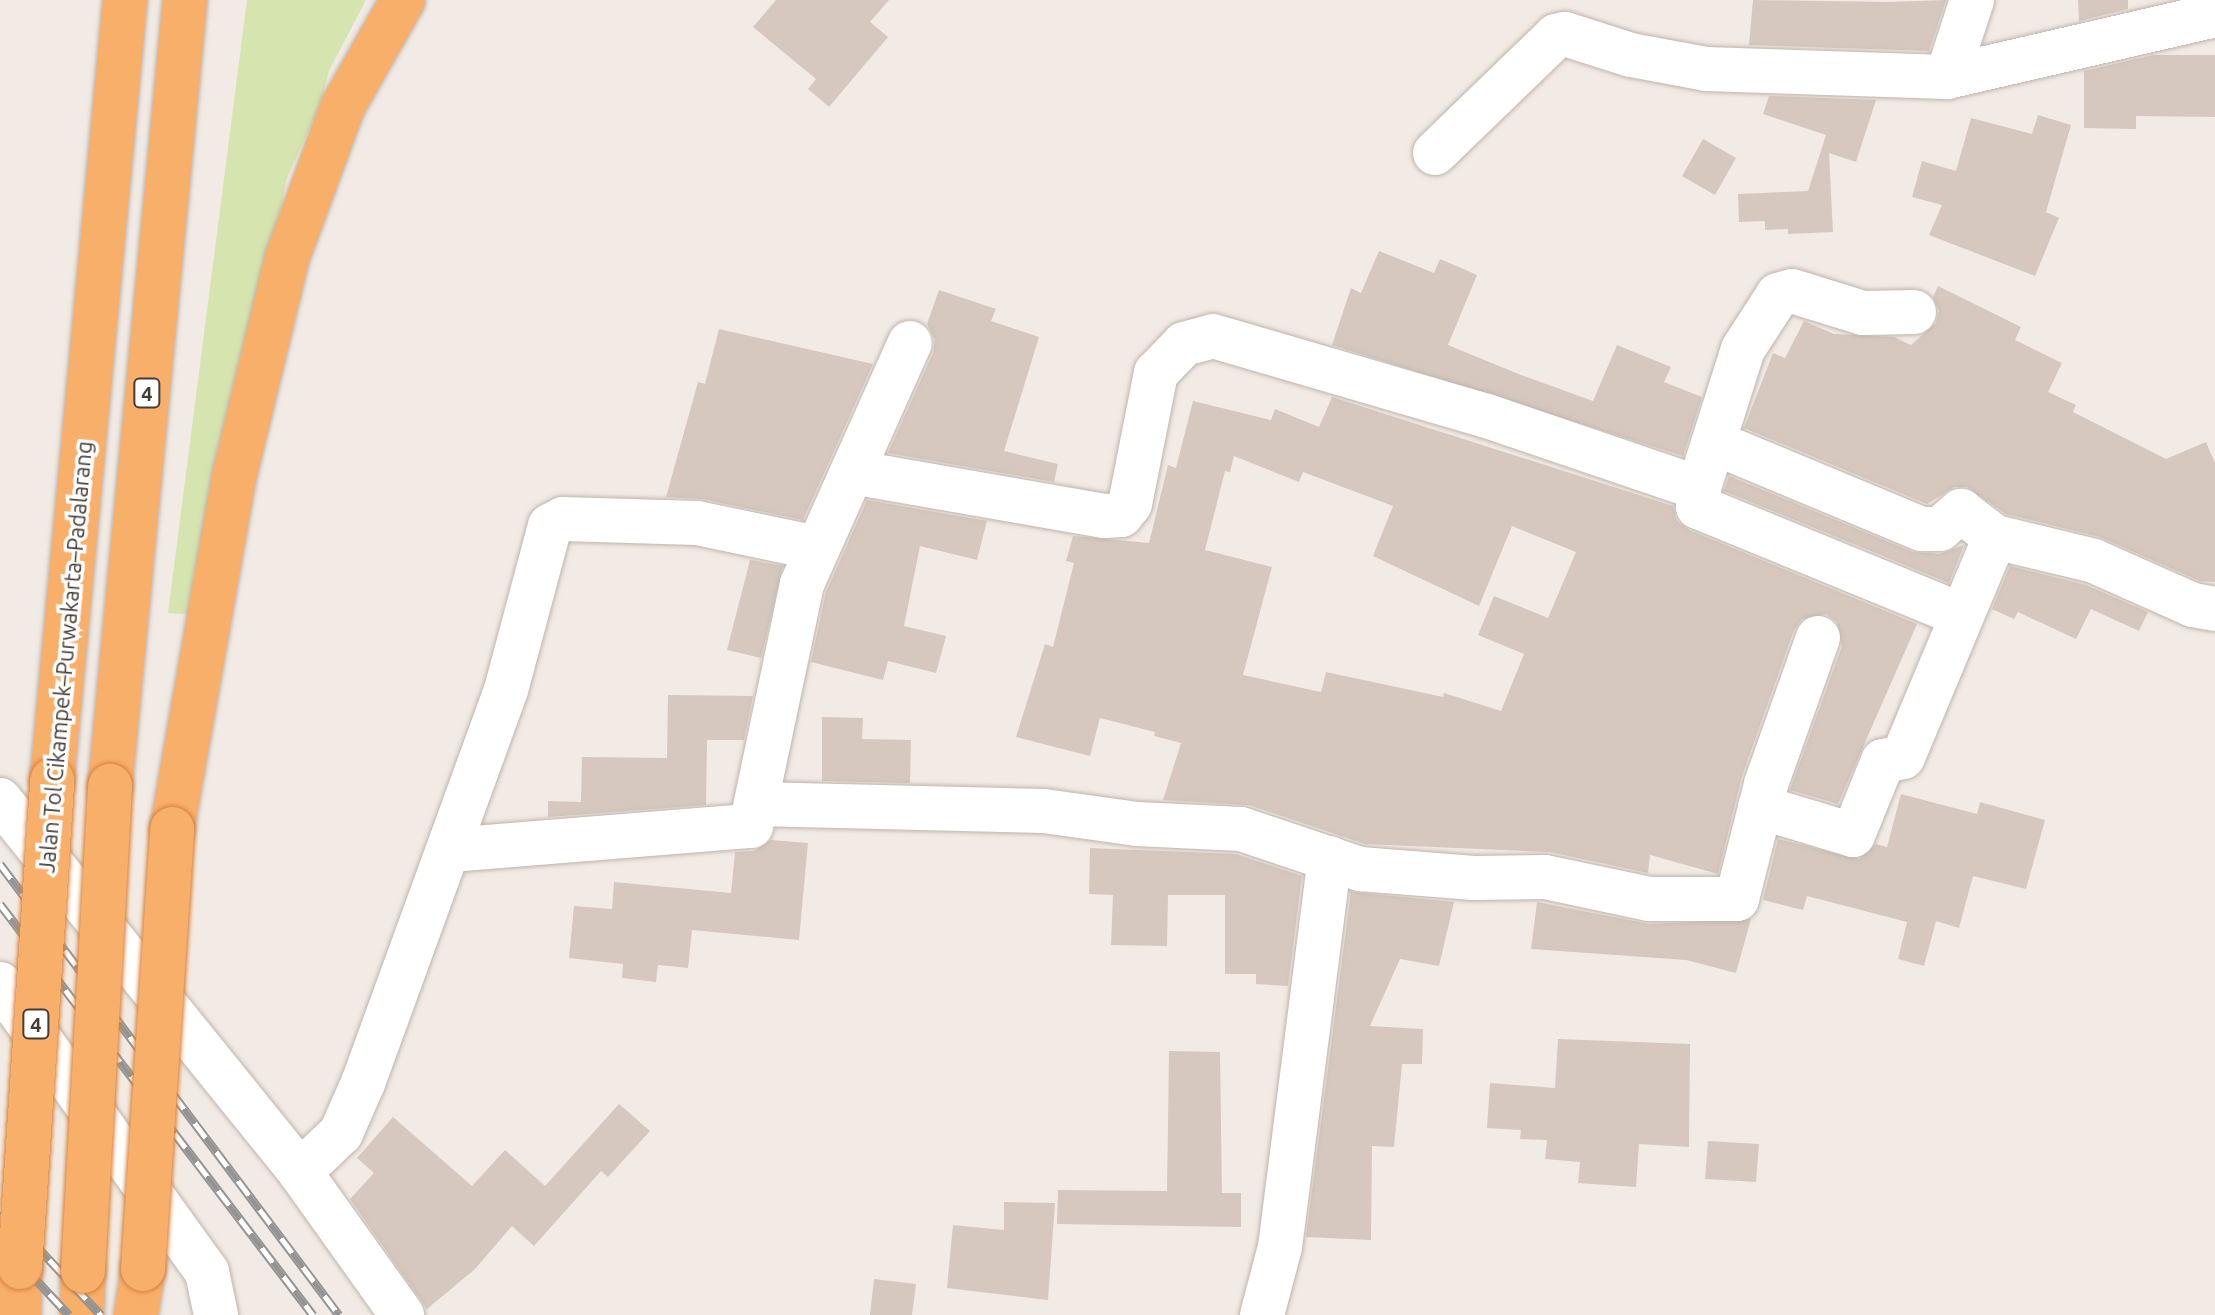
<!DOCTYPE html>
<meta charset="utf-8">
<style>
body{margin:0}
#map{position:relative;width:2215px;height:1315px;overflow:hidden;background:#f2ebe5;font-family:Ubuntu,sans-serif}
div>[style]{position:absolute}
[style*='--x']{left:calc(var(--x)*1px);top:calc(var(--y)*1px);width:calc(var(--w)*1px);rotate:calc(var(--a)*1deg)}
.green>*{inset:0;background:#d6e5af}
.building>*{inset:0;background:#d6c8be}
.roads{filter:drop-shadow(0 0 2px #bfb4ab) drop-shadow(0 0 2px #bfb4ab)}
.minor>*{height:44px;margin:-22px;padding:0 22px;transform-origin:22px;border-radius:22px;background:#fff}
.highway>*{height:44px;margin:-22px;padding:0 22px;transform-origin:22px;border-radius:22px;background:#f8af6a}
.rail>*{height:9px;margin-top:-4.5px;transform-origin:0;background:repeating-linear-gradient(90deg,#fff 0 18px,#949494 0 36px);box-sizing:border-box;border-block:2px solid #949494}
.bridges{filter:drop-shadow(0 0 2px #d6803a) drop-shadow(0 0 2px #d6803a)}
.highway-bridge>*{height:44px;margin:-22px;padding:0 22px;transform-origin:22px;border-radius:22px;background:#f8af6a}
span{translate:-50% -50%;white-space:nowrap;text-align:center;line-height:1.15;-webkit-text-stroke:7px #fff;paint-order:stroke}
.shield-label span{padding:2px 6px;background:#fff;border:2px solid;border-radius:6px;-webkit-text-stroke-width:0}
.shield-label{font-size:20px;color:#443b35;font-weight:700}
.street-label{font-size:22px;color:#443b35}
</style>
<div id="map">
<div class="green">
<div style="clip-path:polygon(247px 0,366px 0,329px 71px,321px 103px,287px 178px,195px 615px,168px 613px)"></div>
</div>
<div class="building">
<div style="clip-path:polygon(776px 0,889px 0,870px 22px,888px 37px,829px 107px,808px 89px,816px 79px,753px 27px)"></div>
<div style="clip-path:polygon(1753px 0,1888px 2px,1946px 0,1929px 51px,1749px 45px)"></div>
<div style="clip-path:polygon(2078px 0,2128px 0,2128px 9px,2079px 21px)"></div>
<div style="clip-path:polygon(2153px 55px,2215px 55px,2215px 117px,2136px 116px,2136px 129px,2084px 128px,2084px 71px)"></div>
<div style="clip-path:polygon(1769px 96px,1876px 100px,1856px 162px,1829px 153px,1833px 232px,1788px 234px,1788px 229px,1765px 230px,1765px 221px,1739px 222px,1738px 194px,1808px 191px,1826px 135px,1763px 114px)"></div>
<div style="clip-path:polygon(2038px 115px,2071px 125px,2046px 212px,2059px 218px,2035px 276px,1929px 235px,1942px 205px,1912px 197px,1922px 161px,1956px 171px,1971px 118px,2032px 134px)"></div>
<div style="clip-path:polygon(1703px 139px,1736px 158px,1715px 195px,1682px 176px)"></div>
<div style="clip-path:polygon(1379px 251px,1434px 273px,1440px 259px,1477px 275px,1448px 345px,1521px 375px,1593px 401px,1617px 345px,1671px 367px,1664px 382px,1702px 397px,1683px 456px,1332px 345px,1351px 288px,1361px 293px)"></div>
<div style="clip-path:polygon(1938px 286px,2021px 327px,2015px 340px,2062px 363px,2048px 392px,2076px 405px,2073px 412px,2166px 459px,2206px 442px,2215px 463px,2215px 582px,2200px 581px,2100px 537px,2006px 514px,1967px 487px,1954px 487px,1927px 504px,1744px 428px,1773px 353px,1785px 358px,1804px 321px,1834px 334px,1894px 337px,1911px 345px,1936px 323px,1939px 311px,1933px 297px)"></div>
<div style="clip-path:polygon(939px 290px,996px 309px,991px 321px,1039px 337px,1004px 451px,1058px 464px,1054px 482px,888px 453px,933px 353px,935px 340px,927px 324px)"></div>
<div style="clip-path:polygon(719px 329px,873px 364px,803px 520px,702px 499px,666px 497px,698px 382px,705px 384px)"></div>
<div style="clip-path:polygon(evenodd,1332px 397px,1673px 506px,1677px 521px,1689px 530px,1917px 624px,1838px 804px,1790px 790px,1842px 646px,1837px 622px,1826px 614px,1802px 619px,1794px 630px,1742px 776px,1718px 874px,1650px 855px,1648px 873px,1550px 852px,1365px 844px,1249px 805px,1163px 800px,1181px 743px,1154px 736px,1155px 732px,1100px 718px,1090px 756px,1016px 737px,1045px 644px,1053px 647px,1074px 563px,1066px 561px,1073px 536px,1149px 543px,1168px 465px,1176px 468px,1193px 401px,1271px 420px,1275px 409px,1319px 427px,1332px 397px,1234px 456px,1299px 482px,1303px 472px,1393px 506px,1373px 556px,1479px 606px,1512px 526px,1576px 552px,1548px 618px,1494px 596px,1478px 635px,1524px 654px,1501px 711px,1444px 693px,1443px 697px,1326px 672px,1321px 692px,1243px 675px,1272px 567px,1205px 550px,1225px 471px,1230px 472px,1234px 456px)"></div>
<div style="clip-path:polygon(1729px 476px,1913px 552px,1940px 554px,1964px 545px,1949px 583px,1724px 491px)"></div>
<div style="clip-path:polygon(867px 500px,987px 521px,977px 560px,920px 546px,904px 626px,946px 636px,936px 673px,888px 661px,883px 680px,811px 662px,826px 592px)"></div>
<div style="clip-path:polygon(750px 560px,783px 566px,761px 658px,727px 650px)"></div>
<div style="clip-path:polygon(2010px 566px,2086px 585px,2148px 612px,2139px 631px,2091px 609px,2076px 639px,2018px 612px,2014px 619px,1992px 609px)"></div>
<div style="clip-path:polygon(668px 695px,753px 696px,744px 740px,707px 740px,706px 805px,548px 817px,548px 801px,581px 802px,582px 757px,667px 758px)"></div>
<div style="clip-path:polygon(822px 717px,863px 718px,862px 739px,911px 740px,910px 783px,822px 781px)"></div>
<div style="clip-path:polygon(1901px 794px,1977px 814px,1980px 802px,2045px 820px,2026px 889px,1973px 876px,1959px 928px,1936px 921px,1924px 966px,1898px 959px,1907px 922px,1807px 896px,1803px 910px,1763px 900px,1778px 839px,1859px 859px,1876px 844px,1887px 847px)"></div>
<div style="clip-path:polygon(771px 840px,808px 843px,799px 940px,692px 930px,688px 968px,658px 965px,656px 982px,622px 978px,623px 964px,569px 958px,574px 906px,612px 909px,614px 882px,731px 893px,735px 852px,754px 851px)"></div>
<div style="clip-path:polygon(1090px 848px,1236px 854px,1302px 876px,1288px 986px,1256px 984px,1256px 974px,1225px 974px,1225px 895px,1168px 895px,1167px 946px,1111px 945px,1113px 895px,1089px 894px)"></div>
<div style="clip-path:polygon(1351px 892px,1454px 902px,1439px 966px,1400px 959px,1370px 1026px,1423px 1029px,1422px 1064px,1402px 1064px,1394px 1147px,1372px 1146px,1371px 1240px,1306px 1237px)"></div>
<div style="clip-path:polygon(1537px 902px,1649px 924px,1751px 919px,1736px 973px,1686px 960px,1531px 949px)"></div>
<div style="clip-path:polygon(1558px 1039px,1690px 1044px,1689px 1147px,1639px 1144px,1636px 1187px,1578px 1183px,1580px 1162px,1545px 1159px,1547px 1140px,1520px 1139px,1521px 1130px,1487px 1128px,1490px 1083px,1555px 1088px)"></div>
<div style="clip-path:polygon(1169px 1051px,1220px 1052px,1222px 1193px,1241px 1193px,1241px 1227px,1057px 1224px,1058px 1190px,1167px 1191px)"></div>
<div style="clip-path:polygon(619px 1104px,650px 1131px,608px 1177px,601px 1171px,534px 1246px,512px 1226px,475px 1269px,427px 1309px,350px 1199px,374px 1173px,357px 1158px,393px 1117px,472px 1186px,505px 1150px,545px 1186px)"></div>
<div style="clip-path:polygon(1708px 1141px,1759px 1144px,1756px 1182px,1705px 1179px)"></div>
<div style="clip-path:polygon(1004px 1202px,1055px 1203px,1048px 1300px,947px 1288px,953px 1225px,1004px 1230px)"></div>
<div style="clip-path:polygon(874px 1279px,916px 1284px,912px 1315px,870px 1315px)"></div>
</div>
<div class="roads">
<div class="minor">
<div style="--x:1947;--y:77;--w:81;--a:-72"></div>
<div style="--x:1435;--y:153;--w:168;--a:-44"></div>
<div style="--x:1556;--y:36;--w:9;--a:-13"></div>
<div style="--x:1565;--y:34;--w:69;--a:17.7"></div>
<div style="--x:1631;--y:55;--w:76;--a:10.6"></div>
<div style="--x:1706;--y:69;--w:241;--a:1.9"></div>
<div style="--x:1947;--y:77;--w:275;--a:-13"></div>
<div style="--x:1914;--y:312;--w:51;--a:178.9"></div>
<div style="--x:1863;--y:313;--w:74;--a:-162.8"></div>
<div style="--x:1792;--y:291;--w:15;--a:164"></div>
<div style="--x:1778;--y:295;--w:64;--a:122.9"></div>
<div style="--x:1743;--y:349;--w:146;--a:107.6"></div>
<div style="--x:1699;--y:488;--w:19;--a:93"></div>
<div style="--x:1698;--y:507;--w:282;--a:22.3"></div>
<div style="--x:1715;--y:443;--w:224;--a:22.6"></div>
<div style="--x:1922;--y:529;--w:18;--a:0"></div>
<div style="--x:1940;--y:529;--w:28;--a:-41"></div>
<div style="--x:1961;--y:511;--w:43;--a:37.4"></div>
<div style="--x:1995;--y:537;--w:102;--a:13.6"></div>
<div style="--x:2094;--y:561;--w:108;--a:24"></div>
<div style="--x:2193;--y:605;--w:22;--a:10"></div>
<div style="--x:852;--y:472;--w:256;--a:9.9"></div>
<div style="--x:1104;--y:516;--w:17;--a:-3"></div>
<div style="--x:1121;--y:515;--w:14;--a:-51"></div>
<div style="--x:1130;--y:504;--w:134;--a:-78.8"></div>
<div style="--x:1156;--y:373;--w:40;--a:-46"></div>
<div style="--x:1184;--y:344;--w:30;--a:-15"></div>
<div style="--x:1213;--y:336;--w:285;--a:16.3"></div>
<div style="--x:1487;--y:416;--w:224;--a:18.8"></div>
<div style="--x:0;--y:800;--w:478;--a:51.1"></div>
<div style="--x:300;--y:1172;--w:176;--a:54.5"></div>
<div style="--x:757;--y:804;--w:287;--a:1.4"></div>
<div style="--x:1044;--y:811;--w:94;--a:8"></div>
<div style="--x:1137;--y:824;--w:104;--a:2.8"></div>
<div style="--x:1241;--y:829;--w:126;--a:18.6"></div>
<div style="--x:1360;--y:869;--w:114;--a:4.5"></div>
<div style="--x:1474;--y:878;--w:71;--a:-0.8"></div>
<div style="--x:1545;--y:877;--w:106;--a:11.9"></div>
<div style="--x:1649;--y:899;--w:88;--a:0"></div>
<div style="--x:1737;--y:899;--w:119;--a:-75.8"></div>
<div style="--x:1766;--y:784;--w:155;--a:-70.4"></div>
<div style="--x:1760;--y:807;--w:97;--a:16.8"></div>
<div style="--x:1853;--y:835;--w:80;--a:-67.9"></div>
<div style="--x:1883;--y:761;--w:20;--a:-11"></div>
<div style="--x:1903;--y:757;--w:238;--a:-67.3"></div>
<div style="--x:450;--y:850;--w:302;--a:-4.6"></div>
<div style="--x:751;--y:826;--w:247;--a:-78.1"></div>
<div style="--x:802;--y:584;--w:264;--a:-65.9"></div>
<div style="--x:0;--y:984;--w:355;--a:54.3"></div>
<div style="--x:207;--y:1272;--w:44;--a:78.2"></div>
<div style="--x:300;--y:1172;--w:57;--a:-43.6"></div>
<div style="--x:341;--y:1133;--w:55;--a:-66.3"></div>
<div style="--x:363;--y:1083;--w:418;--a:-70"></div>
<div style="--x:506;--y:690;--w:170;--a:-75"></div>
<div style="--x:550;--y:526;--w:15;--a:-28"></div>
<div style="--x:563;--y:519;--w:134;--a:1.7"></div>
<div style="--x:697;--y:523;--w:123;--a:11.8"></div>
<div style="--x:1262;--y:1315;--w:70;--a:-75.2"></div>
<div style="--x:1280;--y:1247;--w:392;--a:-82.7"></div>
</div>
<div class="highway">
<div style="--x:52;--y:780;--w:783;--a:-84.65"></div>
<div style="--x:110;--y:786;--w:790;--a:-84.55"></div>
<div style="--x:172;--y:829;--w:362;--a:-80"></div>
<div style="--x:235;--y:473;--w:221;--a:-76.4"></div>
<div style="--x:287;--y:258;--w:162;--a:-69.8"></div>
<div style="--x:343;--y:106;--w:122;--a:-60.5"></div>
<div style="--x:19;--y:1315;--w:48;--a:-88.8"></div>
<div style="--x:82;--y:1315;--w:44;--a:-88.7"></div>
<div style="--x:136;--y:1315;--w:47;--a:-81.3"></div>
</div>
</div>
<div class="rail">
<div style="--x:0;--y:864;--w:564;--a:53.07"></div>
<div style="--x:0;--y:904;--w:517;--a:52.71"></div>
<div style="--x:0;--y:1207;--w:148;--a:46.9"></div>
<div style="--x:0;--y:1241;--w:101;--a:47"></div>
</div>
<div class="bridges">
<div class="highway-bridge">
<div style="--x:20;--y:1267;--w:488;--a:-86.2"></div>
<div style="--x:143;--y:1269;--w:441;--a:-86.2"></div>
<div style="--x:83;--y:1271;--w:486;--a:-86.8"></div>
</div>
</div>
<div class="shield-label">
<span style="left:147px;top:393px">4</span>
<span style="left:36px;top:1024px">4</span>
</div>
<div class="street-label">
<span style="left:65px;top:657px;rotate:-85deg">Jalan Tol Cikampek–Purwakarta–Padalarang</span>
</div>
</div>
